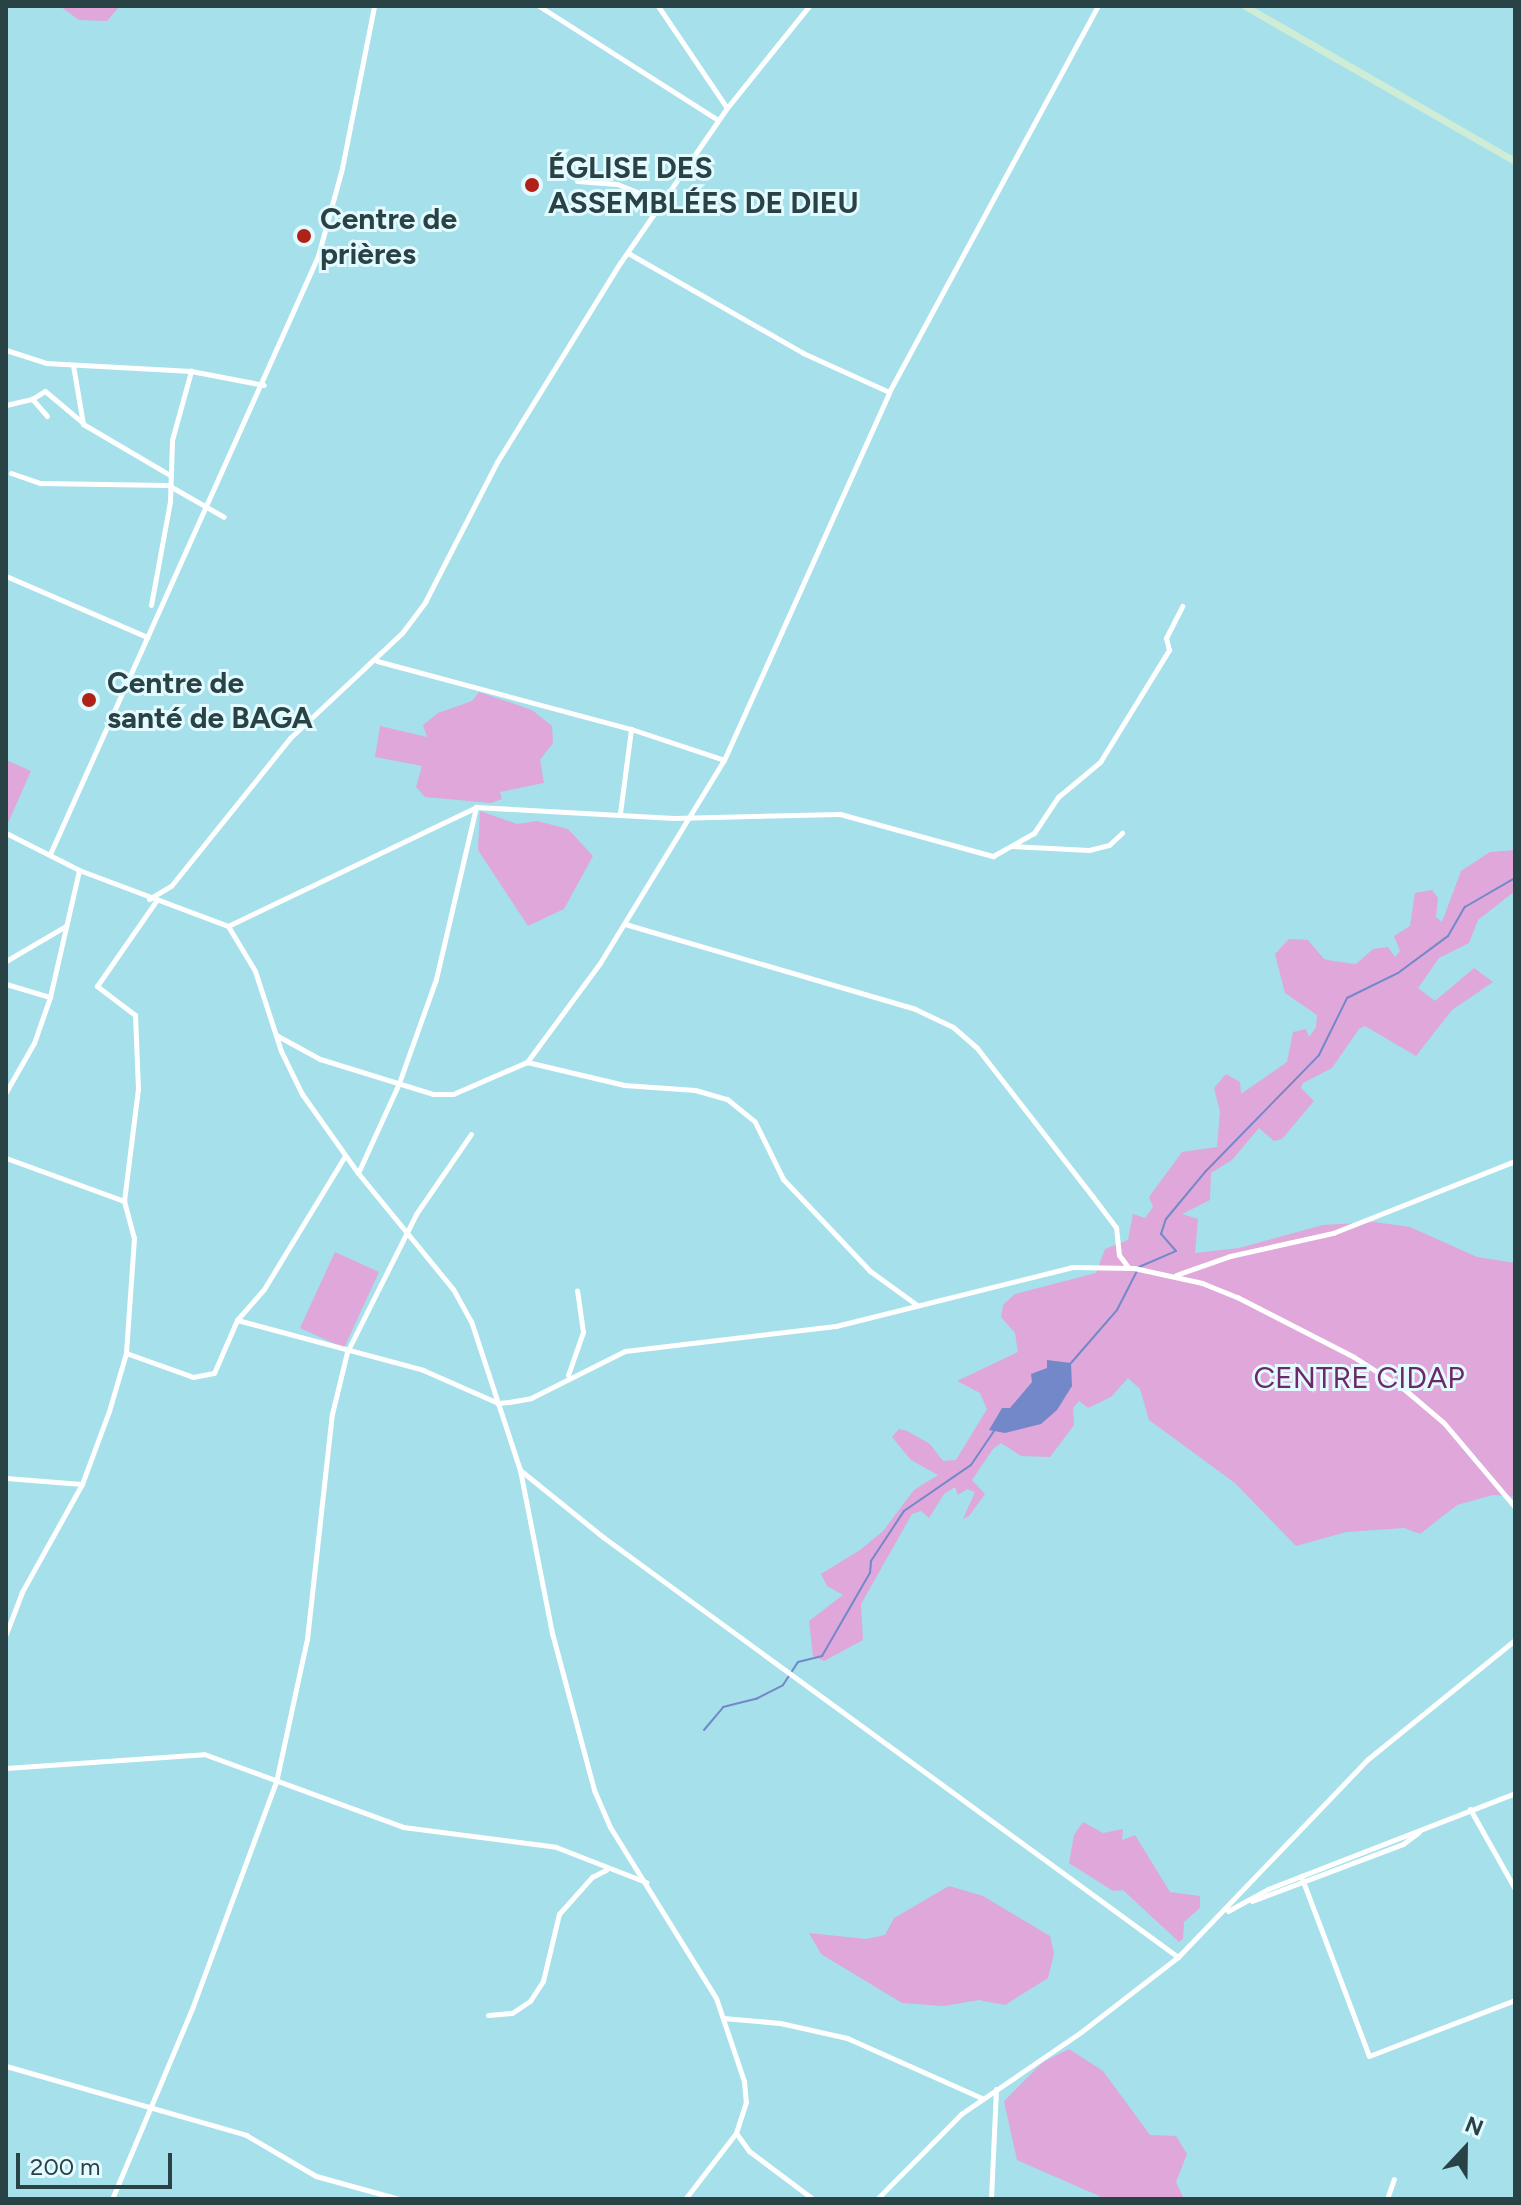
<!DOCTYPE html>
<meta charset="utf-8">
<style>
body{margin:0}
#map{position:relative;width:1521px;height:2205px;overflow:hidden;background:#a5e0eb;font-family:Figtree,sans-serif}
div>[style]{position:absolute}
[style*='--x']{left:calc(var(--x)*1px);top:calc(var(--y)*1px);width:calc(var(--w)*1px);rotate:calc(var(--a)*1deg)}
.green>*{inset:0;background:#dfa7da}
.water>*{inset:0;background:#7388c9}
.stream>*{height:2px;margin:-1px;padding:0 1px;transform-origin:1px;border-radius:1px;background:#7388c9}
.street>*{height:5px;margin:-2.5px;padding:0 2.5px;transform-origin:2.5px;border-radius:2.5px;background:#fff}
.secondary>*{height:7px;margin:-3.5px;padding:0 3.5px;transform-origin:3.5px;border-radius:3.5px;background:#ceecd6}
.dots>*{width:22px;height:22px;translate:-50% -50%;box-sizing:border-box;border:4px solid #e3faff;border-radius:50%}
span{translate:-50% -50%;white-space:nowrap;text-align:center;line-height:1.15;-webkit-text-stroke:6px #e3faff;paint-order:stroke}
.poi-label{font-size:30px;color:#294246;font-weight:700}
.left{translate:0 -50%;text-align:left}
.park-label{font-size:30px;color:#6d286a}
.frame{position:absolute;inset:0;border:8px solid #294246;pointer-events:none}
.north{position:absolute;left:1425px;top:2109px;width:80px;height:80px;-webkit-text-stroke:6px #e3faff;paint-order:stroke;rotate:22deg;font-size:22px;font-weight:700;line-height:32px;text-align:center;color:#294246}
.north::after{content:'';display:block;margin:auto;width:28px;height:36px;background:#294246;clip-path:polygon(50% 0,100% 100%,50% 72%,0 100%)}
.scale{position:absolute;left:16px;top:2153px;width:156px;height:36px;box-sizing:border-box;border:4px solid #294246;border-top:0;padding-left:10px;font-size:24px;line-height:28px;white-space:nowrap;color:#294246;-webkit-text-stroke:6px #e3faff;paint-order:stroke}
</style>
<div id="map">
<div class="green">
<div style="clip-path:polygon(60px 6px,120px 6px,107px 21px,79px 20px)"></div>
<div style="clip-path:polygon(479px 692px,532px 710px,552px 726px,553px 743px,540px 760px,544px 783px,500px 792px,502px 799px,491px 803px,425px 797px,416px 787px,422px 766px,375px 757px,380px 726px,427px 737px,423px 725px,438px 713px,472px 701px)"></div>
<div style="clip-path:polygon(6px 760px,31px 771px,7px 825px,6px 824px)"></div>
<div style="clip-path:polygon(480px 811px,517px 824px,537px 821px,568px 829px,593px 856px,564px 909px,528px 926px,478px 850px)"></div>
<div style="clip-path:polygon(1515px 850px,1515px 891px,1478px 920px,1469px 943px,1439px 958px,1418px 988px,1435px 1001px,1474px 968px,1493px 982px,1452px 1010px,1416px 1056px,1365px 1026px,1359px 1029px,1332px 1068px,1303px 1083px,1301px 1088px,1314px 1101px,1282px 1139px,1274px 1141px,1259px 1128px,1232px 1160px,1211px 1173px,1210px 1200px,1182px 1214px,1198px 1219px,1195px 1253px,1239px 1248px,1323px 1225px,1374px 1222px,1410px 1227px,1477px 1257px,1515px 1263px,1515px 1497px,1493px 1495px,1457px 1505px,1420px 1534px,1404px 1528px,1346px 1532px,1296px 1546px,1235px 1483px,1149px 1420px,1140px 1389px,1128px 1378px,1111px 1397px,1088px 1408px,1079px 1401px,1073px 1408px,1074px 1425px,1050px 1457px,1021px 1456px,1001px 1443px,993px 1449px,972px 1480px,985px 1494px,969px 1516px,963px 1519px,975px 1492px,967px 1489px,958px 1495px,955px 1487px,944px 1494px,929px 1518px,921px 1511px,912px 1514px,861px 1604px,863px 1640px,824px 1661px,813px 1656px,809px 1621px,843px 1595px,827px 1586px,821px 1574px,860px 1550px,883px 1531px,914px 1490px,938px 1475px,911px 1460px,892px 1437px,899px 1429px,907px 1431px,930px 1444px,943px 1461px,956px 1460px,987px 1409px,980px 1393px,957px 1381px,1018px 1352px,1015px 1333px,1001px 1317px,1003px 1305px,1015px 1294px,1096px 1273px,1105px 1249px,1128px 1240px,1133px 1214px,1145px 1218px,1153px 1207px,1149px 1197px,1182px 1152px,1217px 1147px,1220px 1112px,1214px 1088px,1226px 1074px,1240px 1082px,1241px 1094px,1287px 1062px,1293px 1032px,1306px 1029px,1309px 1037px,1316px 1027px,1317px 1015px,1285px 993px,1275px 954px,1289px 939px,1308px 940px,1324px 959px,1333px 961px,1356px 964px,1373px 949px,1388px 947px,1395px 957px,1400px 951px,1394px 936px,1410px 926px,1415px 893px,1432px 890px,1438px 898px,1436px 917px,1442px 922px,1461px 871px,1490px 852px)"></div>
<div style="clip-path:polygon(335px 1252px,379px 1272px,344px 1348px,300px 1328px)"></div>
<div style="clip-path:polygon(1083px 1822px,1103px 1833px,1123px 1829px,1122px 1840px,1135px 1835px,1170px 1892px,1200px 1896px,1200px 1908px,1184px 1922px,1183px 1939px,1179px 1942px,1123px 1890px,1113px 1891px,1069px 1863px,1074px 1835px)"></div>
<div style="clip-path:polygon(949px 1886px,983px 1896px,1050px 1936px,1054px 1954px,1048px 1978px,1005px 2005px,979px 2000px,943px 2006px,902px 2003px,821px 1954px,809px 1933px,866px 1939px,885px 1935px,894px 1918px)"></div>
<div style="clip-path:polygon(1069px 2049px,1103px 2071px,1150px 2135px,1176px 2136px,1187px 2154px,1176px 2182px,1184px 2199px,1106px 2199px,1017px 2160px,1004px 2101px,1043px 2062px)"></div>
</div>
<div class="water">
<div style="clip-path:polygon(1047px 1360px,1071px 1363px,1072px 1386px,1057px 1410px,1041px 1424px,1005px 1433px,989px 1430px,1002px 1408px,1010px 1408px,1032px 1382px,1031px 1374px,1047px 1368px)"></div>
</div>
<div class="stream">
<div style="--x:1071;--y:1363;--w:70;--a:-49"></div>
<div style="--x:1117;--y:1310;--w:48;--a:-62.9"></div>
<div style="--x:1139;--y:1267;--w:40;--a:-23.4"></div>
<div style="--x:1176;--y:1251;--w:23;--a:-131"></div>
<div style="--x:1161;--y:1234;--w:16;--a:-72"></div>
<div style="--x:1166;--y:1219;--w:61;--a:-50.3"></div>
<div style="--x:1205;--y:1172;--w:163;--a:-45.7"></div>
<div style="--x:1319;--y:1055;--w:64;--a:-63.8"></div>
<div style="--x:1347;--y:998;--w:57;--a:-26.1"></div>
<div style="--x:1398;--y:973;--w:62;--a:-36.5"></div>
<div style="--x:1448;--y:936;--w:34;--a:-60"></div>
<div style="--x:1465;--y:907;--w:58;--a:-30.1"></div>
<div style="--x:704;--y:1730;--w:30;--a:-50"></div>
<div style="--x:723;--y:1707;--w:34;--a:-14"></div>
<div style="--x:756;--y:1699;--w:30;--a:-27"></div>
<div style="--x:783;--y:1685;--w:27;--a:-57"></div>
<div style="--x:798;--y:1662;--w:25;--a:-14"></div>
<div style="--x:822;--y:1656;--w:96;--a:-60"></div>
<div style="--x:870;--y:1573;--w:12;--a:-85"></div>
<div style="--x:871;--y:1561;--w:60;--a:-56.6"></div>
<div style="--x:904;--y:1511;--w:81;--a:-34.5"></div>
<div style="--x:971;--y:1465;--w:41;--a:-55.9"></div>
</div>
<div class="street">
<div style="--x:539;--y:6;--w:212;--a:32.5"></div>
<div style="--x:658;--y:6;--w:123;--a:55.9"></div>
<div style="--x:577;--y:181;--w:40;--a:4.3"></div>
<div style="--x:617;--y:184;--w:48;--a:21.8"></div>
<div style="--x:628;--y:253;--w:202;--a:29.7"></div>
<div style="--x:803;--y:353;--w:94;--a:24.4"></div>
<div style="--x:6;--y:350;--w:42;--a:18"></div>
<div style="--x:46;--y:363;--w:145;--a:3.2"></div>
<div style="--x:191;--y:371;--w:74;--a:10.9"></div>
<div style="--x:73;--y:365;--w:60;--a:80.4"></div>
<div style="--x:83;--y:424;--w:101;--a:30.4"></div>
<div style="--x:6;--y:405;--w:27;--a:-13"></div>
<div style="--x:47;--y:416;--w:23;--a:-131"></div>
<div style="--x:32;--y:399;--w:15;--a:-32"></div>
<div style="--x:45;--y:391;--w:50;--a:40.1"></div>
<div style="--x:11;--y:473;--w:31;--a:19"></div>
<div style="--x:40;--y:483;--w:128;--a:0.9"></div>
<div style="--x:168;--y:485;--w:64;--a:29.7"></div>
<div style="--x:6;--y:576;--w:154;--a:23.4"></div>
<div style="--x:151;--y:605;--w:106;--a:-79.6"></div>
<div style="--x:170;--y:501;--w:61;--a:-88.1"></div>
<div style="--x:172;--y:440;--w:72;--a:-74.6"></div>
<div style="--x:377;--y:661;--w:263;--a:15"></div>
<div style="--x:631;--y:729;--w:98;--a:18.4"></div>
<div style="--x:620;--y:813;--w:85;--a:-82.5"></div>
<div style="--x:6;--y:833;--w:82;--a:26.9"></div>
<div style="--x:79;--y:870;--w:159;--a:20.6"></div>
<div style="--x:228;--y:926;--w:52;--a:59"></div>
<div style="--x:255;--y:971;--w:84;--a:72"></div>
<div style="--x:281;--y:1051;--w:48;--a:64"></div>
<div style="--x:302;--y:1094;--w:97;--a:54.7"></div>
<div style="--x:358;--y:1173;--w:150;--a:50.7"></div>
<div style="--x:453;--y:1289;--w:37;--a:61"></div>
<div style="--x:471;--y:1321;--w:157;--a:71.8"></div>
<div style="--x:520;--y:1470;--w:166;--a:78.9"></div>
<div style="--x:552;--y:1633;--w:163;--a:75"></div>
<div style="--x:594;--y:1790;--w:40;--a:66.6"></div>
<div style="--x:610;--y:1827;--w:201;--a:58.2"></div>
<div style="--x:716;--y:1998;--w:88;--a:71.4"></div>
<div style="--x:744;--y:2081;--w:21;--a:85"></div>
<div style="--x:746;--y:2102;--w:33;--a:108"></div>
<div style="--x:736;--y:2133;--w:83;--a:127.7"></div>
<div style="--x:1012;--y:846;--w:77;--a:3"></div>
<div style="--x:1089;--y:850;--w:21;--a:-14"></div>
<div style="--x:1109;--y:845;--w:18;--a:-43"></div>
<div style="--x:50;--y:854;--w:655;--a:-65.86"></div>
<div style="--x:318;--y:256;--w:91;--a:-74.7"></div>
<div style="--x:342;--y:168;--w:165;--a:-78.8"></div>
<div style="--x:149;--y:899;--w:26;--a:-31"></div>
<div style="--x:171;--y:886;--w:190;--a:-51.2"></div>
<div style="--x:290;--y:738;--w:154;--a:-43.2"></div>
<div style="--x:402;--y:633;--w:39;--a:-53"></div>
<div style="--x:425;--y:602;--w:157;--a:-62.8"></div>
<div style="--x:497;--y:462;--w:234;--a:-58.3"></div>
<div style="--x:620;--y:263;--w:188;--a:-55.4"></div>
<div style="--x:727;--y:108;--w:131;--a:-51.2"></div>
<div style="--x:625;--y:924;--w:302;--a:16.3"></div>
<div style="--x:915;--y:1009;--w:42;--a:25.3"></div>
<div style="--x:953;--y:1027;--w:32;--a:41"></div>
<div style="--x:977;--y:1048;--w:189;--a:52.1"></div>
<div style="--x:1093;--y:1197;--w:38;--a:53"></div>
<div style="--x:1116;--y:1227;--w:28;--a:84"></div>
<div style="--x:1119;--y:1255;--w:15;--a:53"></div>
<div style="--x:228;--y:926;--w:275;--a:-25.6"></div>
<div style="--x:476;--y:807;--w:198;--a:3.2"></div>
<div style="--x:674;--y:818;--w:166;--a:-1.4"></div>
<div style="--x:840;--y:814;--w:159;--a:15.4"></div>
<div style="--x:993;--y:856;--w:47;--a:-29.3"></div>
<div style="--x:1034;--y:833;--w:43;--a:-56.3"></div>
<div style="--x:1058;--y:797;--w:55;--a:-39.8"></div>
<div style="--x:1100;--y:762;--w:132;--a:-58.4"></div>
<div style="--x:1169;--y:650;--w:12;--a:-104"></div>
<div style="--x:1166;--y:638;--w:36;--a:-63"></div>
<div style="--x:6;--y:961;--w:69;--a:-30.3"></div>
<div style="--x:6;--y:984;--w:46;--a:16.5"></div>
<div style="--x:276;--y:1035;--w:50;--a:28.6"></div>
<div style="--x:320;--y:1059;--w:118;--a:17.2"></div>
<div style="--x:433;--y:1094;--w:20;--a:0"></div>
<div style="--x:453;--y:1094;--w:81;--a:-23.4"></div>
<div style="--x:527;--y:1062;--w:100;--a:13.3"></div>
<div style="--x:624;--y:1085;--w:71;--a:4"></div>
<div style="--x:695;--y:1090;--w:33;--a:16"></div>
<div style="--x:727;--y:1099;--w:36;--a:39"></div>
<div style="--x:755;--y:1122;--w:64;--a:63.8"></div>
<div style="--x:783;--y:1179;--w:127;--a:46.6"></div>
<div style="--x:870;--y:1271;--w:58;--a:35.9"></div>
<div style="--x:527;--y:1062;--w:123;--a:-53.6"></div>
<div style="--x:600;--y:963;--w:238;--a:-58.6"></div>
<div style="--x:724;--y:760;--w:403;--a:-65.8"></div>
<div style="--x:889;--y:392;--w:439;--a:-61.6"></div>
<div style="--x:6;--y:1092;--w:56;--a:-60.3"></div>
<div style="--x:34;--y:1043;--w:49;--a:-70.8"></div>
<div style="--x:50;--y:997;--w:130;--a:-77.1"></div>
<div style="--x:6;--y:1158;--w:126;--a:20"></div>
<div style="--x:124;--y:1201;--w:38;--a:75"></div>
<div style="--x:134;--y:1238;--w:115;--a:94"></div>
<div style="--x:126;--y:1353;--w:60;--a:106.3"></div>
<div style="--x:109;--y:1411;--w:78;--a:110.3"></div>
<div style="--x:82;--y:1484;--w:124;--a:119.1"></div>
<div style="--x:22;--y:1592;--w:45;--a:110.9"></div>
<div style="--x:358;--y:1173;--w:99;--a:-65.5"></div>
<div style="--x:399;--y:1083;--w:110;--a:-70.4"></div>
<div style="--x:436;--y:979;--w:177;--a:-76.9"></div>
<div style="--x:124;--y:1201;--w:113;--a:-82.9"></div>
<div style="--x:138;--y:1089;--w:74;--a:-92.3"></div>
<div style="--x:135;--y:1015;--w:48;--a:-142.7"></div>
<div style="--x:97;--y:986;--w:103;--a:-55.2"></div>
<div style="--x:1176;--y:1275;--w:57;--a:-19.4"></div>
<div style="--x:1230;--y:1256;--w:106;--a:-12.6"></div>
<div style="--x:1333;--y:1233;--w:196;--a:-21.6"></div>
<div style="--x:237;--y:1320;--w:193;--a:15"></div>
<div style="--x:423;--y:1370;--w:82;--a:23.7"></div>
<div style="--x:498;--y:1403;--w:11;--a:-5"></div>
<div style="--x:509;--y:1402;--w:22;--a:-10"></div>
<div style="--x:531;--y:1398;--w:105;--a:-26.6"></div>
<div style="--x:625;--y:1351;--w:212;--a:-6.8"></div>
<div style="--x:836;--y:1326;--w:243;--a:-14"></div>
<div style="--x:1072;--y:1267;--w:62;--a:0.9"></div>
<div style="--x:1134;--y:1268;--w:70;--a:12.4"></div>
<div style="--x:1202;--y:1283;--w:38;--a:22"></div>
<div style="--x:1237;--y:1297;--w:131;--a:27.1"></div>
<div style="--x:1354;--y:1357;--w:59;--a:32.6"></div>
<div style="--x:1404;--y:1389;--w:52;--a:40.4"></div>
<div style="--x:1444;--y:1423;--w:110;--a:49.8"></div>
<div style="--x:126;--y:1353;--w:71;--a:19.7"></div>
<div style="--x:193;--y:1377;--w:21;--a:-11"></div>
<div style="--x:214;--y:1373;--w:58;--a:-66.5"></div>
<div style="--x:237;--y:1320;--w:41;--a:-48.9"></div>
<div style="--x:264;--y:1289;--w:156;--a:-58.7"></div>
<div style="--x:568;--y:1375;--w:46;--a:-70.8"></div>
<div style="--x:583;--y:1332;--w:42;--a:-98.1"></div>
<div style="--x:520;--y:1470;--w:107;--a:38.9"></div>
<div style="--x:603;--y:1537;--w:712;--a:36.15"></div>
<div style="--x:6;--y:1478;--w:76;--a:4.5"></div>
<div style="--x:6;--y:1768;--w:198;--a:-4"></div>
<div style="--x:204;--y:1754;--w:212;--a:20.1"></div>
<div style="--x:403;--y:1827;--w:154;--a:7.4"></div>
<div style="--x:556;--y:1847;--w:97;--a:21.3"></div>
<div style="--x:1470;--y:1809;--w:92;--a:60.6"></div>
<div style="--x:1301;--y:1876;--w:192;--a:69.3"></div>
<div style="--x:1369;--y:2056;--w:156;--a:-21"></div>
<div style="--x:1252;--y:1901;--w:161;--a:-20.7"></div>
<div style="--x:1403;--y:1844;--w:20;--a:-37"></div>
<div style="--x:1228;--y:1911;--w:46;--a:-28.8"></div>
<div style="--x:1268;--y:1889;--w:265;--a:-21.2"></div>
<div style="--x:488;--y:2015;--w:24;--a:-5"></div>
<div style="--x:512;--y:2013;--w:22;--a:-34"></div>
<div style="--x:530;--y:2001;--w:24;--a:-57"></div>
<div style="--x:543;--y:1981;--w:69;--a:-76.6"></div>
<div style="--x:559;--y:1914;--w:50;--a:-48.3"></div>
<div style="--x:592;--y:1877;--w:16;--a:-27"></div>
<div style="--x:723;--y:2018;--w:57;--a:5"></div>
<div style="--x:780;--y:2023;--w:69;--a:12.6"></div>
<div style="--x:847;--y:2038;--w:148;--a:24"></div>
<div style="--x:6;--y:2066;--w:250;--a:16"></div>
<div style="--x:246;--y:2135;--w:81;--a:30.4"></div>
<div style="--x:316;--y:2176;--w:86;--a:15.5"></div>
<div style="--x:736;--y:2133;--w:22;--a:54"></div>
<div style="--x:749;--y:2151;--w:80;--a:36.9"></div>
<div style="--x:112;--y:2199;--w:209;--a:-67.2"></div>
<div style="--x:193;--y:2006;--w:239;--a:-69.7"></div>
<div style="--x:276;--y:1782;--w:146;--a:-77.8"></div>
<div style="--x:307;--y:1639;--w:226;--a:-83.7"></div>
<div style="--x:332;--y:1414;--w:64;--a:-76.4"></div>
<div style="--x:347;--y:1352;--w:154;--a:-63.4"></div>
<div style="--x:416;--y:1214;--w:97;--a:-55.5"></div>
<div style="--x:877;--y:2199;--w:120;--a:-45.3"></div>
<div style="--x:961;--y:2114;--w:145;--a:-34.3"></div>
<div style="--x:1081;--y:2032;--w:123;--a:-37.7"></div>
<div style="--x:1178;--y:1957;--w:274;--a:-46.2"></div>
<div style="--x:1368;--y:1759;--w:189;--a:-39"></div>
<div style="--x:991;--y:2199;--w:110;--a:-87.4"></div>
<div style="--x:1387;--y:2199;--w:21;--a:-71"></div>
</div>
<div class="secondary">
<div style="--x:1245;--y:6;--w:311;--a:29.9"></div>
</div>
<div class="dots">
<div style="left:532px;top:185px;background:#b02117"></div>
<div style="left:304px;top:236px;background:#b02117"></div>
<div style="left:89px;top:700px;background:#b02117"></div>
</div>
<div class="poi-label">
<span class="left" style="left:548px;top:185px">ÉGLISE DES<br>ASSEMBLÉES DE DIEU</span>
<span class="left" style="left:320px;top:236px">Centre de<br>prières</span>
<span class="left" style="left:107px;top:700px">Centre de<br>santé de BAGA</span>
</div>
<div class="park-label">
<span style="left:1359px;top:1378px">CENTRE CIDAP</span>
</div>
<div class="frame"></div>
<div class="north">N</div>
<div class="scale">200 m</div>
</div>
